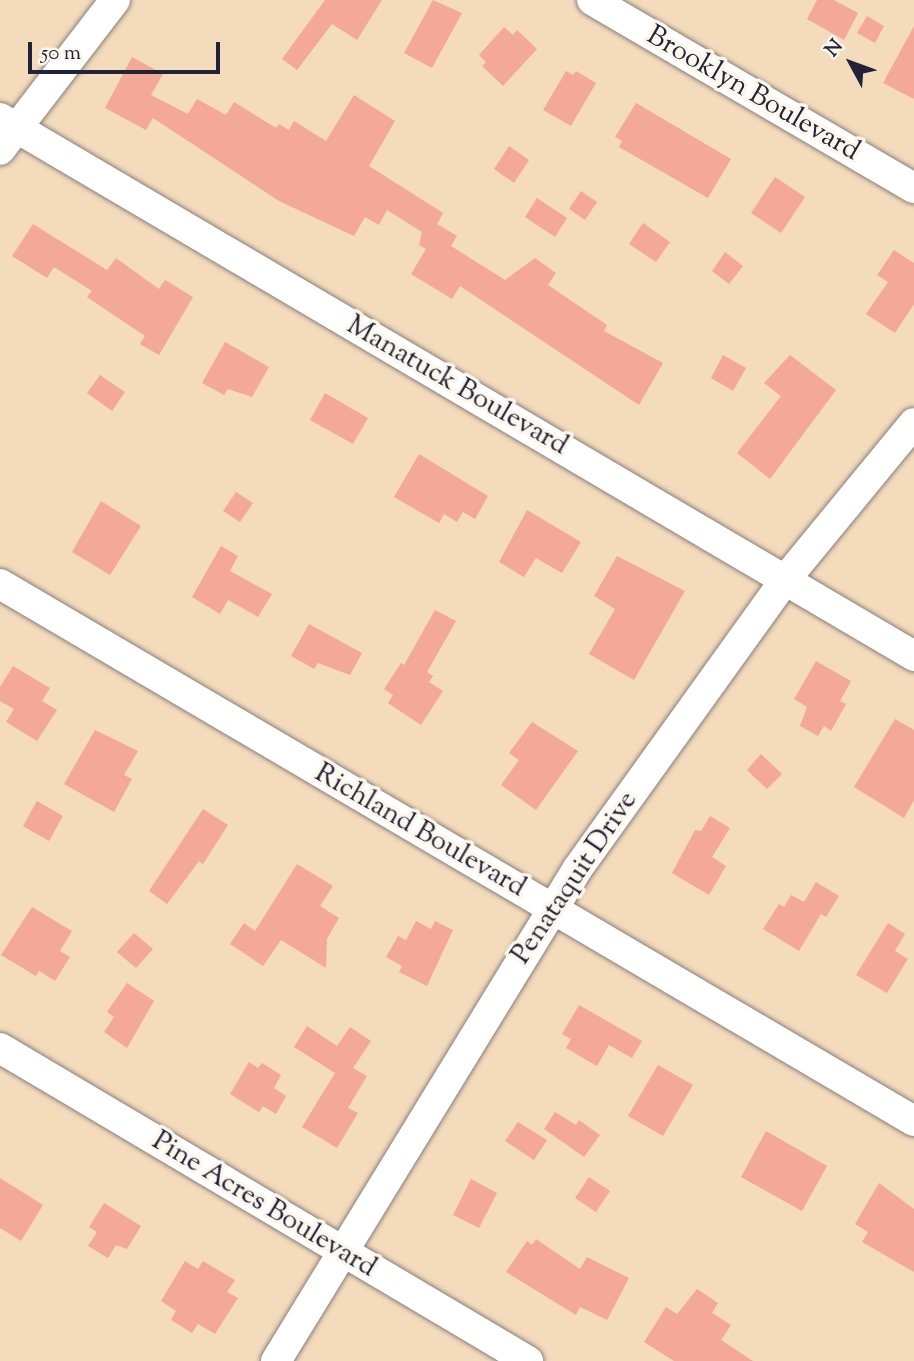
<!DOCTYPE html>
<style>
body{margin:0}
#map{position:relative;width:914px;height:1361px;overflow:hidden;background:#f3dbbb;font-family:"Sorts Mill Goudy",serif}
div>[style]{position:absolute}
[style*='--x']{left:calc(var(--x)*1px);top:calc(var(--y)*1px);width:calc(var(--w)*1px);rotate:calc(var(--a)*1deg)}
.building>*{inset:0;background:#f4a897}
.roads{filter:drop-shadow(0 0 2px #8a7e7b) drop-shadow(0 0 2px #8a7e7b)}
.street>*{height:30px;margin:-15px;padding:0 15px;transform-origin:15px;border-radius:15px;background:#fff}
span{translate:-50% -50%;white-space:nowrap;text-align:center;line-height:1.15;-webkit-text-stroke:7px #fbf7ec;paint-order:stroke}
.street-label{font-size:28px;color:#22223b}
.north{position:absolute;left:816px;top:28px;width:70px;height:70px;-webkit-text-stroke:5px #fbf7ec;paint-order:stroke;rotate:311deg;font-size:19px;font-weight:700;line-height:28px;text-align:center;color:#22223b}
.north::after{content:'';display:block;margin:auto;width:24px;height:32px;background:#22223b;clip-path:polygon(50% 0,100% 100%,50% 72%,0 100%)}
.scale{position:absolute;left:28px;top:42px;width:192px;height:32px;box-sizing:border-box;border:4px solid #22223b;border-top:0;padding-left:9px;font-size:21px;line-height:24px;white-space:nowrap;color:#22223b;-webkit-text-stroke:5px #fbf7ec;paint-order:stroke}
</style>
<div id="map">
<div class="building">
<div style="clip-path:polygon(325px 0,382px 0,357px 40px,332px 24px,297px 70px,282px 59px)"></div>
<div style="clip-path:polygon(433px 0,462px 13px,432px 68px,404px 53px)"></div>
<div style="clip-path:polygon(817px 0,834px 0,858px 13px,844px 40px,807px 19px)"></div>
<div style="clip-path:polygon(867px 16px,884px 26px,875px 43px,857px 33px)"></div>
<div style="clip-path:polygon(914px 26px,914px 99px,883px 83px)"></div>
<div style="clip-path:polygon(504px 27px,513px 35px,517px 30px,537px 49px,503px 86px,482px 66px,486px 62px,479px 55px)"></div>
<div style="clip-path:polygon(132px 57px,163px 74px,151px 95px,188px 114px,197px 99px,226px 115px,234px 102px,276px 128px,279px 124px,289px 130px,294px 121px,326px 141px,354px 95px,395px 121px,369px 166px,443px 213px,437px 224px,457px 236px,451px 246px,505px 280px,535px 258px,556px 273px,548px 285px,607px 325px,604px 331px,663px 363px,639px 405px,460px 286px,452px 299px,411px 274px,426px 249px,419px 245px,422px 232px,387px 210px,379px 225px,365px 217px,354px 236px,279px 201px,153px 118px,146px 130px,105px 108px)"></div>
<div style="clip-path:polygon(566px 71px,573px 75px,576px 71px,596px 83px,571px 126px,543px 110px)"></div>
<div style="clip-path:polygon(636px 103px,731px 159px,708px 198px,619px 147px,622px 141px,615px 137px)"></div>
<div style="clip-path:polygon(509px 146px,529px 160px,514px 183px,494px 169px)"></div>
<div style="clip-path:polygon(775px 177px,805px 197px,781px 233px,751px 213px)"></div>
<div style="clip-path:polygon(581px 191px,597px 202px,585px 220px,569px 209px)"></div>
<div style="clip-path:polygon(537px 198px,567px 218px,555px 237px,525px 217px)"></div>
<div style="clip-path:polygon(643px 223px,670px 242px,656px 262px,629px 244px)"></div>
<div style="clip-path:polygon(33px 224px,107px 270px,116px 258px,159px 289px,165px 280px,193px 297px,159px 355px,140px 344px,145px 336px,87px 297px,92px 291px,54px 267px,47px 278px,12px 256px)"></div>
<div style="clip-path:polygon(894px 250px,914px 263px,914px 304px,895px 333px,866px 314px,888px 282px,877px 275px)"></div>
<div style="clip-path:polygon(725px 252px,743px 266px,729px 284px,712px 271px)"></div>
<div style="clip-path:polygon(225px 342px,269px 367px,252px 397px,228px 389px,224px 395px,202px 383px)"></div>
<div style="clip-path:polygon(723px 355px,746px 368px,733px 391px,711px 378px)"></div>
<div style="clip-path:polygon(790px 355px,836px 390px,770px 479px,737px 453px,781px 396px,764px 383px)"></div>
<div style="clip-path:polygon(100px 375px,125px 392px,112px 411px,87px 393px)"></div>
<div style="clip-path:polygon(325px 393px,368px 418px,353px 444px,310px 420px)"></div>
<div style="clip-path:polygon(419px 454px,488px 496px,475px 519px,463px 512px,457px 522px,444px 514px,439px 523px,394px 497px)"></div>
<div style="clip-path:polygon(236px 492px,253px 503px,240px 522px,223px 511px)"></div>
<div style="clip-path:polygon(101px 501px,141px 526px,110px 575px,72px 552px)"></div>
<div style="clip-path:polygon(527px 510px,581px 542px,562px 573px,536px 558px,524px 577px,499px 562px)"></div>
<div style="clip-path:polygon(221px 546px,238px 556px,230px 571px,272px 594px,258px 617px,228px 600px,220px 614px,192px 597px)"></div>
<div style="clip-path:polygon(617px 556px,685px 591px,634px 680px,589px 654px,615px 609px,594px 596px)"></div>
<div style="clip-path:polygon(435px 610px,456px 621px,427px 672px,433px 676px,429px 682px,443px 691px,421px 725px,388px 703px,393px 695px,384px 689px,401px 663px,404px 665px)"></div>
<div style="clip-path:polygon(309px 624px,362px 653px,350px 675px,318px 663px,314px 669px,291px 656px)"></div>
<div style="clip-path:polygon(816px 661px,851px 681px,840px 701px,846px 704px,831px 731px,824px 726px,818px 736px,800px 726px,807px 707px,794px 699px)"></div>
<div style="clip-path:polygon(13px 666px,50px 688px,42px 701px,57px 710px,37px 741px,6px 722px,14px 709px,0 701px,0 687px)"></div>
<div style="clip-path:polygon(895px 719px,914px 730px,914px 800px,904px 818px,854px 787px)"></div>
<div style="clip-path:polygon(532px 722px,578px 751px,536px 810px,501px 785px,519px 760px,509px 753px)"></div>
<div style="clip-path:polygon(95px 730px,138px 751px,124px 775px,132px 779px,114px 812px,64px 784px)"></div>
<div style="clip-path:polygon(761px 754px,782px 774px,767px 789px,747px 770px)"></div>
<div style="clip-path:polygon(37px 801px,63px 816px,49px 841px,23px 826px)"></div>
<div style="clip-path:polygon(203px 809px,228px 825px,203px 864px,199px 861px,167px 904px,149px 891px)"></div>
<div style="clip-path:polygon(710px 816px,730px 828px,712px 857px,726px 866px,709px 895px,672px 873px,695px 830px,701px 831px)"></div>
<div style="clip-path:polygon(297px 864px,333px 886px,320px 906px,339px 918px,327px 939px,326px 968px,281px 940px,263px 966px,230px 944px,244px 923px,255px 931px)"></div>
<div style="clip-path:polygon(816px 882px,839px 896px,826px 917px,821px 914px,799px 951px,763px 929px,779px 904px,784px 907px,791px 895px,804px 902px)"></div>
<div style="clip-path:polygon(32px 907px,72px 931px,60px 951px,70px 957px,55px 981px,39px 971px,36px 976px,1px 955px)"></div>
<div style="clip-path:polygon(416px 921px,431px 929px,435px 921px,453px 930px,427px 986px,399px 972px,402px 966px,386px 957px,398px 936px,406px 940px)"></div>
<div style="clip-path:polygon(888px 923px,905px 934px,895px 951px,908px 959px,887px 993px,856px 975px)"></div>
<div style="clip-path:polygon(134px 933px,153px 949px,136px 968px,117px 952px)"></div>
<div style="clip-path:polygon(127px 983px,154px 1001px,127px 1048px,104px 1032px,114px 1017px,107px 1012px)"></div>
<div style="clip-path:polygon(579px 1005px,642px 1041px,632px 1058px,609px 1045px,597px 1066px,566px 1048px,571px 1039px,562px 1034px)"></div>
<div style="clip-path:polygon(307px 1026px,337px 1046px,350px 1027px,371px 1041px,353px 1068px,367px 1076px,348px 1108px,358px 1113px,337px 1148px,302px 1127px,335px 1073px,294px 1047px)"></div>
<div style="clip-path:polygon(249px 1062px,258px 1068px,262px 1063px,281px 1075px,274px 1088px,286px 1096px,276px 1114px,263px 1106px,259px 1112px,230px 1094px)"></div>
<div style="clip-path:polygon(658px 1065px,693px 1085px,663px 1136px,628px 1116px)"></div>
<div style="clip-path:polygon(555px 1112px,576px 1125px,579px 1120px,600px 1135px,584px 1157px,544px 1129px)"></div>
<div style="clip-path:polygon(518px 1122px,547px 1140px,534px 1160px,505px 1141px)"></div>
<div style="clip-path:polygon(766px 1131px,827px 1166px,802px 1211px,741px 1177px)"></div>
<div style="clip-path:polygon(589px 1177px,610px 1191px,596px 1212px,575px 1198px)"></div>
<div style="clip-path:polygon(0 1178px,43px 1205px,21px 1241px,0 1228px)"></div>
<div style="clip-path:polygon(471px 1179px,497px 1193px,479px 1228px,453px 1215px)"></div>
<div style="clip-path:polygon(879px 1183px,914px 1209px,914px 1272px,862px 1242px,868px 1232px,855px 1224px)"></div>
<div style="clip-path:polygon(104px 1203px,141px 1226px,127px 1249px,116px 1245px,108px 1258px,88px 1246px,97px 1232px,89px 1227px)"></div>
<div style="clip-path:polygon(536px 1239px,580px 1269px,587px 1257px,629px 1278px,607px 1320px,580px 1307px,576px 1315px,506px 1272px,527px 1241px,532px 1245px)"></div>
<div style="clip-path:polygon(185px 1261px,198px 1269px,203px 1261px,235px 1280px,227px 1292px,238px 1298px,215px 1334px,198px 1324px,192px 1333px,171px 1320px,176px 1311px,161px 1301px)"></div>
<div style="clip-path:polygon(697px 1289px,718px 1303px,712px 1313px,731px 1325px,721px 1340px,753px 1361px,674px 1361px,644px 1342px,666px 1307px,677px 1314px)"></div>
</div>
<div class="roads">
<div class="street">
<div style="--x:592;--y:0;--w:373;--a:30.3"></div>
<div style="--x:0;--y:118;--w:1061;--a:30.48"></div>
<div style="--x:0;--y:150;--w:189;--a:-52.5"></div>
<div style="--x:0;--y:584;--w:1060;--a:30.44"></div>
<div style="--x:0;--y:1048;--w:614;--a:30.66"></div>
<div style="--x:276;--y:1361;--w:578;--a:-58.51"></div>
<div style="--x:578;--y:868;--w:355;--a:-54.3"></div>
<div style="--x:785;--y:580;--w:203;--a:-50.6"></div>
</div>
</div>
<div class="street-label">
<span style="left:753px;top:94px;rotate:30deg">Brooklyn Boulevard</span>
<span style="left:457px;top:386px;rotate:30deg">Manatuck Boulevard</span>
<span style="left:420px;top:831px;rotate:30deg">Richland Boulevard</span>
<span style="left:575px;top:878px;rotate:-56deg">Penataquit Drive</span>
<span style="left:264px;top:1205px;rotate:31deg">Pine Acres Boulevard</span>
</div>
<div class="north">N</div>
<div class="scale">50 m</div>
</div>
